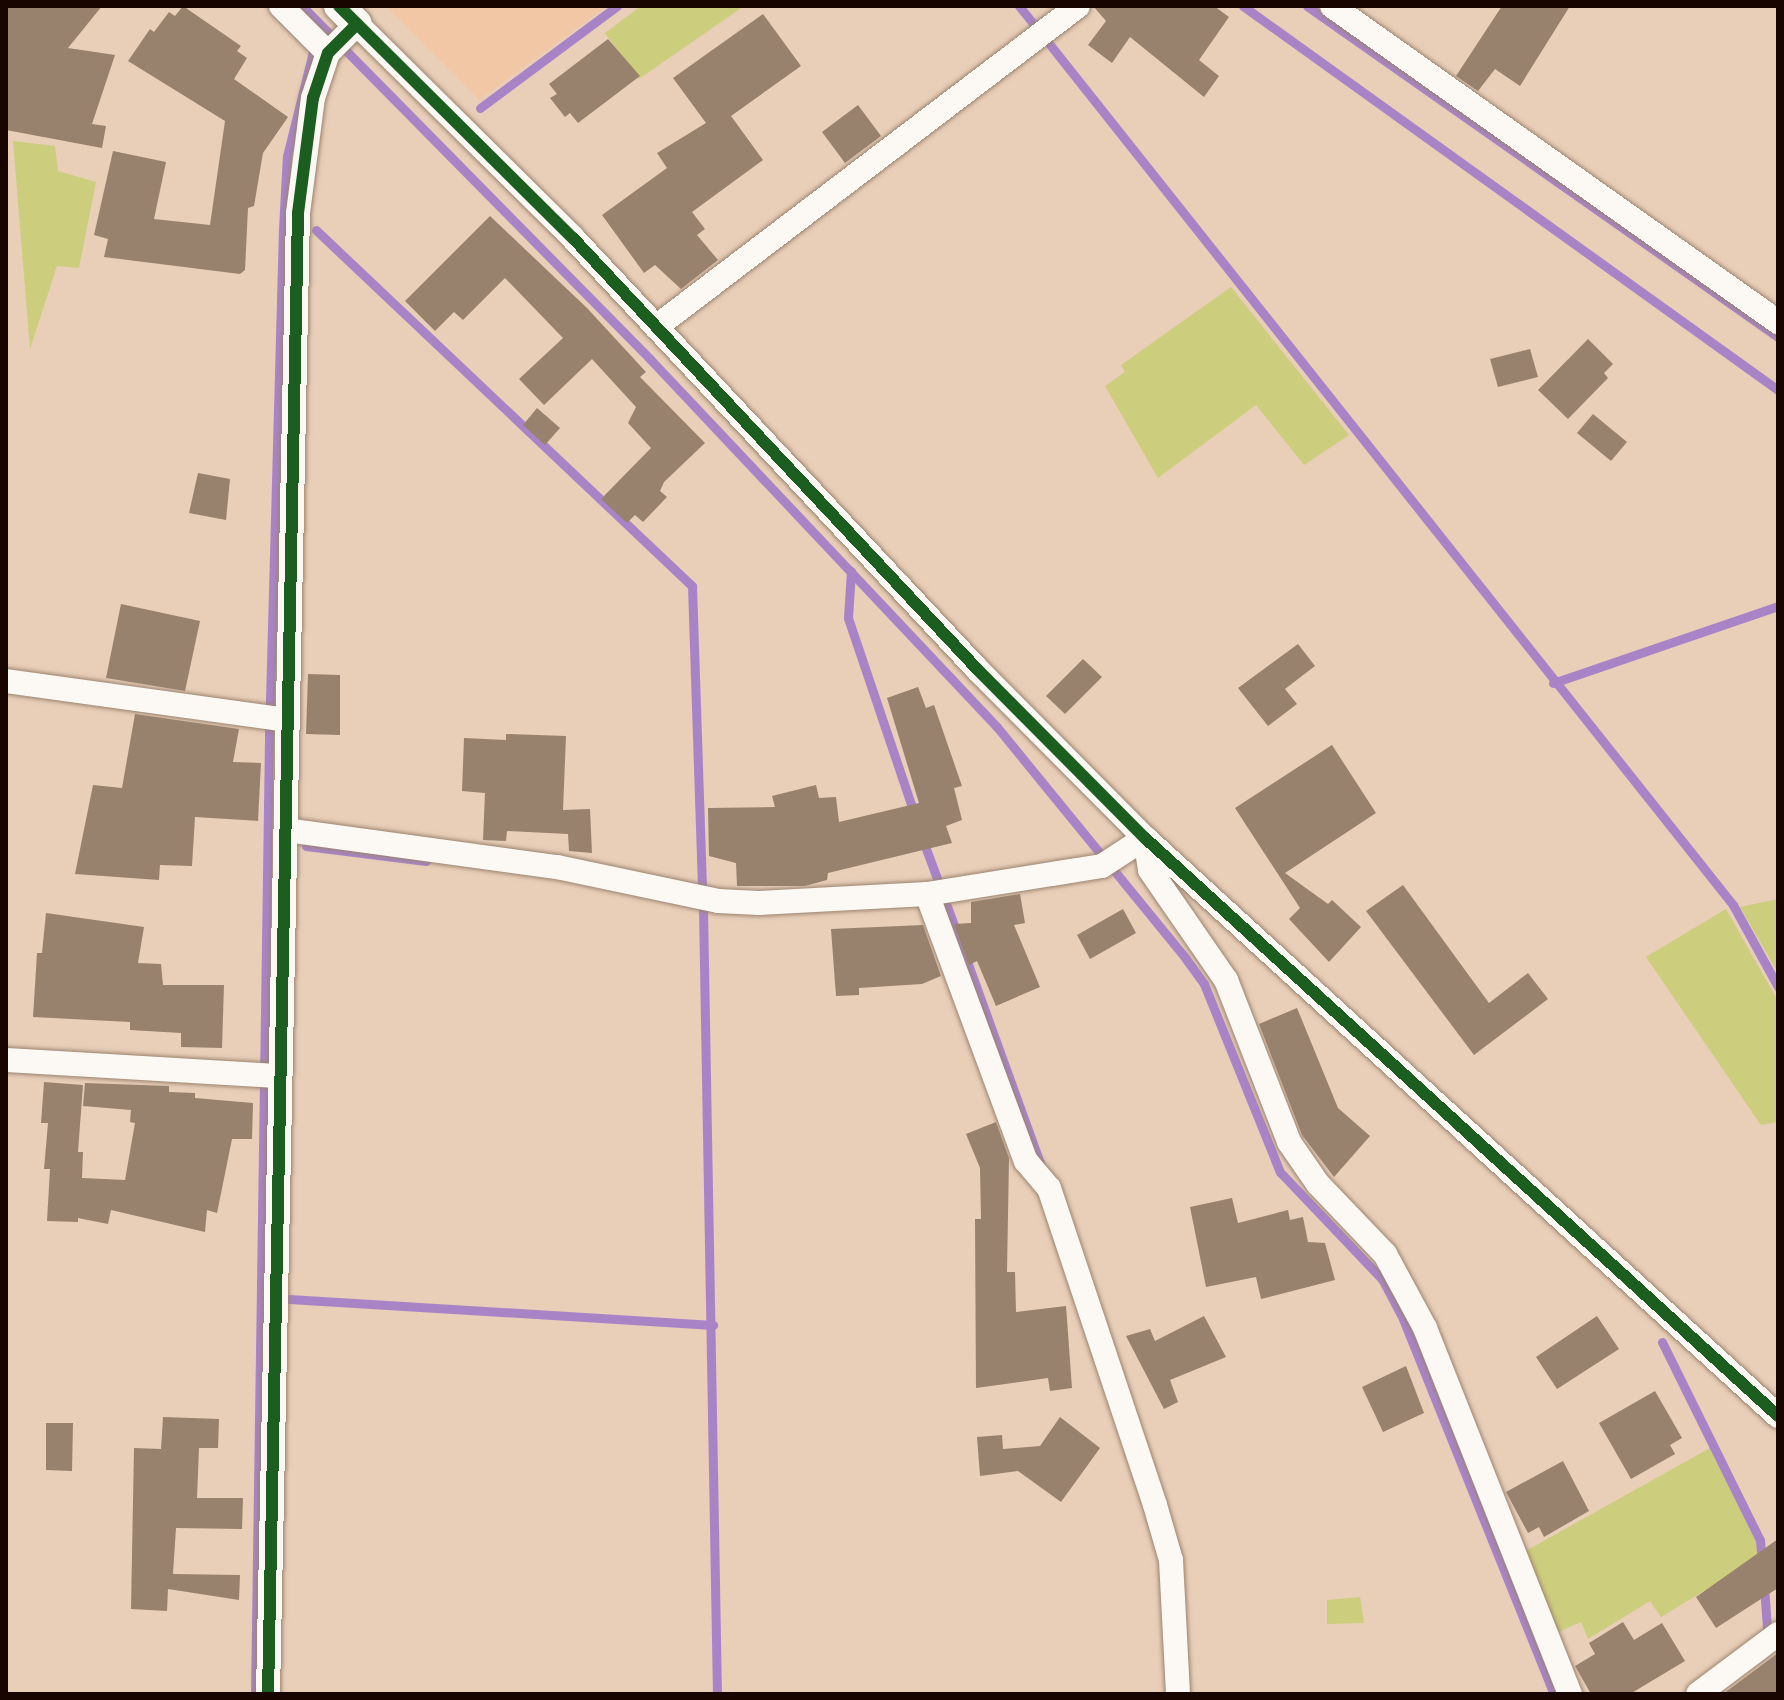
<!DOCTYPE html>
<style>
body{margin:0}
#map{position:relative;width:1784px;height:1700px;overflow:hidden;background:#e9ceb8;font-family:"Archivo Narrow",sans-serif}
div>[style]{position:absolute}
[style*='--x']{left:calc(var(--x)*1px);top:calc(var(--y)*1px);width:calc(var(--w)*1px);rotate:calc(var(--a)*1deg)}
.built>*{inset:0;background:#f2c7a6}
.green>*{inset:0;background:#cdcd7e}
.stream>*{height:9px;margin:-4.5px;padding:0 4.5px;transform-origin:4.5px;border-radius:4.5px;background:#a884c7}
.building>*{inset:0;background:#98826e}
.roads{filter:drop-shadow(0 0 2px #9b8470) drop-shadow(0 0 2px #9b8470)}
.minor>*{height:24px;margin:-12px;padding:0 12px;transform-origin:12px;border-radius:12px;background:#fcf8f4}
.tertiary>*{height:30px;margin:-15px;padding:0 15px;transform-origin:15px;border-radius:15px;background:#fcf8f4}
.cycleway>*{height:12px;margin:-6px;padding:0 6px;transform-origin:6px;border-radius:6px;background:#1b5e20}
span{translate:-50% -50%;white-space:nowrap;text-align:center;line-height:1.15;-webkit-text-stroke:8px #fdcba4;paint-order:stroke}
.frame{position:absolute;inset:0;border:8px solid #190500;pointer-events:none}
</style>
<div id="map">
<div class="built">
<div style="clip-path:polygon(386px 6px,607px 6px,479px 100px)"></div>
</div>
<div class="green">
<div style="clip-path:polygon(641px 6px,744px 6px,639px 79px,605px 33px)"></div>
<div style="clip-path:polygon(13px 141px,55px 146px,58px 171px,96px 182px,79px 268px,57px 266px,30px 349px)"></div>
<div style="clip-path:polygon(1231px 287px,1349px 435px,1304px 465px,1256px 405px,1158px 478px,1105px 386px,1125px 372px,1121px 365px)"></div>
<div style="clip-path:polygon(1778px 899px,1778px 973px,1740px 907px)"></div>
<div style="clip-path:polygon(1726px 909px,1778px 1001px,1778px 1122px,1761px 1125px,1646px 957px)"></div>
<div style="clip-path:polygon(1710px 1448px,1757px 1544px,1757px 1559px,1661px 1617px,1650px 1601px,1588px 1639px,1581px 1622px,1554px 1634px,1522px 1553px)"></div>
<div style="clip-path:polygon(1360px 1597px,1364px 1623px,1327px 1624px,1327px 1600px)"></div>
</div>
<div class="stream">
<div style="--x:302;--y:6;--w:496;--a:45.4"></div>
<div style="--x:650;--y:359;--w:506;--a:46.68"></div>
<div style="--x:997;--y:727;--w:299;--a:50.8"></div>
<div style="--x:1186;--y:959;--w:31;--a:54"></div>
<div style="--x:1204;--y:984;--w:203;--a:68"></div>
<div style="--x:1280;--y:1172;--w:148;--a:46.4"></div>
<div style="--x:1382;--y:1279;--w:40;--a:62"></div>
<div style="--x:1401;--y:1314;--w:410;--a:68.1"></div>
<div style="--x:1019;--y:6;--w:28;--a:51"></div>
<div style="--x:1243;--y:6;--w:659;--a:35.67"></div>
<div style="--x:1307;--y:6;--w:576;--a:35.1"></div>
<div style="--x:1047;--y:41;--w:1103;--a:51.55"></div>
<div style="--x:1733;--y:905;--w:94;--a:61.2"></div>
<div style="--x:480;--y:108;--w:171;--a:-36.7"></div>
<div style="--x:316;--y:230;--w:518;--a:43.43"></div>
<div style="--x:692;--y:586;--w:300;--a:88.1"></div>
<div style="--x:851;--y:571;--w:47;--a:93.7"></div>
<div style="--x:848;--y:618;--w:209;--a:71.3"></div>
<div style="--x:1553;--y:683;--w:238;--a:-18.9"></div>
<div style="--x:922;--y:838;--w:46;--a:69.6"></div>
<div style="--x:306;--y:846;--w:121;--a:7.1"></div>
<div style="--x:947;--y:906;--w:276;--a:70.1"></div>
<div style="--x:703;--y:909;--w:785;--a:88.98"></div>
<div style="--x:289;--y:1299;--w:425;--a:3.5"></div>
<div style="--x:1662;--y:1342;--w:221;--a:63.7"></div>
<div style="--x:1760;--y:1540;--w:23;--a:85"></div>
<div style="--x:1764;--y:1586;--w:42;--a:85.9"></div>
<div style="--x:255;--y:1694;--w:958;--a:-89.16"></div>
<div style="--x:269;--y:736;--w:507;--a:-88.42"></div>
<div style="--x:283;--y:229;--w:73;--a:-86.9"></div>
<div style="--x:287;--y:156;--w:115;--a:-76"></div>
</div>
<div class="building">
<div style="clip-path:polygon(6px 6px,102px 6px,68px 48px,115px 55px,92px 124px,106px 126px,102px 148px,6px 130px)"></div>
<div style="clip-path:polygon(183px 6px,241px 46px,237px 51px,247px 58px,234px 79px,288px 117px,263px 153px,254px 206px,248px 208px,245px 270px,240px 274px,104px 257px,108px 239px,94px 235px,113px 151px,166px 162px,154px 219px,210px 225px,225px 121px,128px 61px,150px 29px,154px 32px,169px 12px,175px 16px)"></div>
<div style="clip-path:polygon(1093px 6px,1214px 6px,1229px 17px,1199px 60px,1219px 76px,1204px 97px,1130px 37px,1112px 63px,1088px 45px,1106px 21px)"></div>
<div style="clip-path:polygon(1502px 6px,1570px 6px,1520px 86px,1495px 69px,1478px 91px,1456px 76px)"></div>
<div style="clip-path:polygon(763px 14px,801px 66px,731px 116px,763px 160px,692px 212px,705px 229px,697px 235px,718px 260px,681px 289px,655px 265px,644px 273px,602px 215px,667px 168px,657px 153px,706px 123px,673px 78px)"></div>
<div style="clip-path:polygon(608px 39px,640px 76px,578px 123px,570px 113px,565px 117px,550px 98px,557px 94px,549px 84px)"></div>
<div style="clip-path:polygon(858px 105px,881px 136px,845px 163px,822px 132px)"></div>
<div style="clip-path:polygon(490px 216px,587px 308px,646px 372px,640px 377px,705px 443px,664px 482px,660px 491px,667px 497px,643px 522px,635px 515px,627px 523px,601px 499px,651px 448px,628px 423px,636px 407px,592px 359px,544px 405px,519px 379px,563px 338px,505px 278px,463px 320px,454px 312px,435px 331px,405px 301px)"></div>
<div style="clip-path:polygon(1588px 339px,1613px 364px,1604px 373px,1608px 378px,1568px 419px,1538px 390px)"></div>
<div style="clip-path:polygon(1530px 349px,1538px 377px,1498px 387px,1490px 359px)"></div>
<div style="clip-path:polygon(537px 408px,560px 428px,545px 445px,523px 425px)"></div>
<div style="clip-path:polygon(1593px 414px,1627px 442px,1611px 461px,1577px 433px)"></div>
<div style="clip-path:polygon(198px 473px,230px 479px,226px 520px,189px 513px)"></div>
<div style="clip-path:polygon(121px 604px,200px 621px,185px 691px,106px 678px)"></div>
<div style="clip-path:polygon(1298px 644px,1315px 666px,1285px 689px,1297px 704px,1268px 726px,1238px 688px)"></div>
<div style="clip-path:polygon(1083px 659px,1102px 677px,1065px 714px,1046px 696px)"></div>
<div style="clip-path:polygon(308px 674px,340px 675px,340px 735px,306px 734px)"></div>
<div style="clip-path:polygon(918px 687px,926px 708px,934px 705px,962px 786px,954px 788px,962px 820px,946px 826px,952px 843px,828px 873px,827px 880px,805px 886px,737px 886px,736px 863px,709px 856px,708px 808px,775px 807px,772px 796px,816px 785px,819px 798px,836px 797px,839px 822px,919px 803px,887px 698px)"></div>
<div style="clip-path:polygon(135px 714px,239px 729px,233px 762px,261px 763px,258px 821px,195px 817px,192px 866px,160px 865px,159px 880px,75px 874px,93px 785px,122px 788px)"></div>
<div style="clip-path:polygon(506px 734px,566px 736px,563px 810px,590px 809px,592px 853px,569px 851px,568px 834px,507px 831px,506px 841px,483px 840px,485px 793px,462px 791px,464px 738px,506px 740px)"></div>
<div style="clip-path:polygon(1332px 745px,1376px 813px,1285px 873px,1328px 904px,1332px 900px,1361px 927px,1329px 962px,1289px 919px,1300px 908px,1235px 808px)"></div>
<div style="clip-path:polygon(1403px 885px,1489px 1003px,1528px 973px,1548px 999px,1474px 1055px,1366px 911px)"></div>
<div style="clip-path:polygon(1020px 894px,1025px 923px,1014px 925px,1040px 987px,996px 1006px,977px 961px,969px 965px,954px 924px,971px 923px,971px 902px)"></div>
<div style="clip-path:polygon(1123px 909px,1136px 933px,1090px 959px,1077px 935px)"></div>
<div style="clip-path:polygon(46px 913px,144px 927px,138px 963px,161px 964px,163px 985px,224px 985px,222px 1048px,181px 1047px,181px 1033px,130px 1030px,130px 1022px,33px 1017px,37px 953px,42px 953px)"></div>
<div style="clip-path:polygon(923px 925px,941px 976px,922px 984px,859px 988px,859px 995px,836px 996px,831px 929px)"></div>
<div style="clip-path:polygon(1297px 1008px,1338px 1108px,1370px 1136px,1334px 1177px,1302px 1135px,1259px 1024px)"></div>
<div style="clip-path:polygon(44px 1082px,83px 1085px,78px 1152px,83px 1152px,82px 1178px,125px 1180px,135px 1123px,130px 1122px,131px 1110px,83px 1106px,85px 1083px,169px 1086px,169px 1092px,195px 1093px,195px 1098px,253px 1103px,252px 1139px,232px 1139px,217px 1213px,207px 1210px,205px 1232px,111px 1210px,108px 1224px,78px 1218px,78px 1222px,47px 1221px,50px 1169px,44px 1169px,48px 1123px,41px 1123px)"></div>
<div style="clip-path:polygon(996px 1122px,1009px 1158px,1007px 1272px,1015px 1272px,1016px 1312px,1066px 1306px,1072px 1388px,1050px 1391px,1048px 1378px,976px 1388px,975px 1219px,981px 1219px,980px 1168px,966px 1134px)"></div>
<div style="clip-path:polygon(1232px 1198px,1238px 1223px,1288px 1210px,1290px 1220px,1303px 1217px,1308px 1242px,1325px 1243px,1335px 1280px,1261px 1299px,1256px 1277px,1206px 1287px,1190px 1207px)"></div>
<div style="clip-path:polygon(1204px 1316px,1226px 1357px,1170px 1380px,1178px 1402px,1164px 1409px,1126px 1336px,1150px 1329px,1155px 1341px)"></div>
<div style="clip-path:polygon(1597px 1316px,1619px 1349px,1557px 1389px,1536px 1357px)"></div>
<div style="clip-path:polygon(1406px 1366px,1424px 1413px,1383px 1432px,1362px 1387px)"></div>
<div style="clip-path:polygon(1655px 1391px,1682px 1438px,1670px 1445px,1675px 1454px,1631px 1479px,1599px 1423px)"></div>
<div style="clip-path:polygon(163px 1417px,219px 1419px,218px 1448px,199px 1448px,197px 1498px,243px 1498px,242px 1529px,176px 1528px,173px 1574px,240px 1575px,239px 1600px,168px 1589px,167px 1611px,131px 1609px,134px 1448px,161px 1449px)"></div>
<div style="clip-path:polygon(1060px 1417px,1100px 1448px,1061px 1502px,1018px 1471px,980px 1476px,977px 1437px,1002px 1435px,1003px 1449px,1040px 1446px)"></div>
<div style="clip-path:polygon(46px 1423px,73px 1423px,72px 1471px,46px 1470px)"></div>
<div style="clip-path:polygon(1563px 1461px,1589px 1511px,1544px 1537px,1539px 1527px,1528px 1533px,1506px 1492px)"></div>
<div style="clip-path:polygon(1778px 1539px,1778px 1588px,1716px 1628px,1696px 1597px)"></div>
<div style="clip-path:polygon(1623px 1622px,1634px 1640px,1662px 1623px,1685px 1661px,1630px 1694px,1591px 1694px,1575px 1666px,1595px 1654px,1589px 1643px)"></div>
<div style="clip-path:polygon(1778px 1653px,1778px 1694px,1723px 1694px)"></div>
</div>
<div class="roads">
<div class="minor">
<div style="--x:281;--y:6;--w:66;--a:45"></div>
<div style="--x:1332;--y:6;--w:547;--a:35.32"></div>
<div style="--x:656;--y:327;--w:530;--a:-37.26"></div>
<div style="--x:6;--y:681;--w:284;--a:7.9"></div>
<div style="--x:286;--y:830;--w:274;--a:7.8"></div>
<div style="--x:557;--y:867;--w:165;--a:11.9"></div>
<div style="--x:718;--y:901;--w:41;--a:2.8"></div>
<div style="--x:759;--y:903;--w:168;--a:-3.1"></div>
<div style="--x:927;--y:894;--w:177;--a:-9.1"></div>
<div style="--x:1102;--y:866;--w:51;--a:-33.1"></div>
<div style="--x:1145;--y:838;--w:32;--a:81"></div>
<div style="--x:1150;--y:870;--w:134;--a:55.4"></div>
<div style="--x:1226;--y:980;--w:174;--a:68.7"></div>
<div style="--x:1289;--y:1142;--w:51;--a:55.4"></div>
<div style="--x:1318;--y:1184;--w:97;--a:46.3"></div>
<div style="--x:1385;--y:1254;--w:84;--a:61.6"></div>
<div style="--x:1425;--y:1328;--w:394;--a:68.4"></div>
<div style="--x:927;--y:894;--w:285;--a:69.7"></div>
<div style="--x:1026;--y:1161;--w:35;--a:50"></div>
<div style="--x:1049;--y:1188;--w:334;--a:71.5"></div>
<div style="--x:1155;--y:1505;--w:57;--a:73.8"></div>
<div style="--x:1171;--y:1560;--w:134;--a:87"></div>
<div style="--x:6;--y:1060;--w:272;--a:3.4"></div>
<div style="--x:268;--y:1694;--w:1481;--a:-88.84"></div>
<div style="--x:298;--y:213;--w:116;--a:-82.6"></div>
<div style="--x:313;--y:98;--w:47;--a:-71.6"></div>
<div style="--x:328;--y:53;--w:41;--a:-45"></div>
<div style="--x:357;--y:24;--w:304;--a:44.7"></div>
<div style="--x:573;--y:238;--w:591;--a:46.85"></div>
<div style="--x:977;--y:669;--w:238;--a:45.2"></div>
<div style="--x:1145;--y:838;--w:857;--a:42.4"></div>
<div style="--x:1698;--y:1694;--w:100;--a:-36.9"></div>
</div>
<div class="tertiary">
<div style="--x:339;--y:6;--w:25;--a:45"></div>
</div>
</div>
<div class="cycleway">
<div style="--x:339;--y:6;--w:330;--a:44.8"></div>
<div style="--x:573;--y:238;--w:591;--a:46.85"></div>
<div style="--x:977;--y:669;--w:238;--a:45.2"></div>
<div style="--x:1145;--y:838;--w:857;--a:42.4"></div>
<div style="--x:268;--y:1694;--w:1481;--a:-88.84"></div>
<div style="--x:298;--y:213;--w:116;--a:-82.6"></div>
<div style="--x:313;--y:98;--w:47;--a:-71.6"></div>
<div style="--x:328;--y:53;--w:41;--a:-45"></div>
</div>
<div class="frame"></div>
</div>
